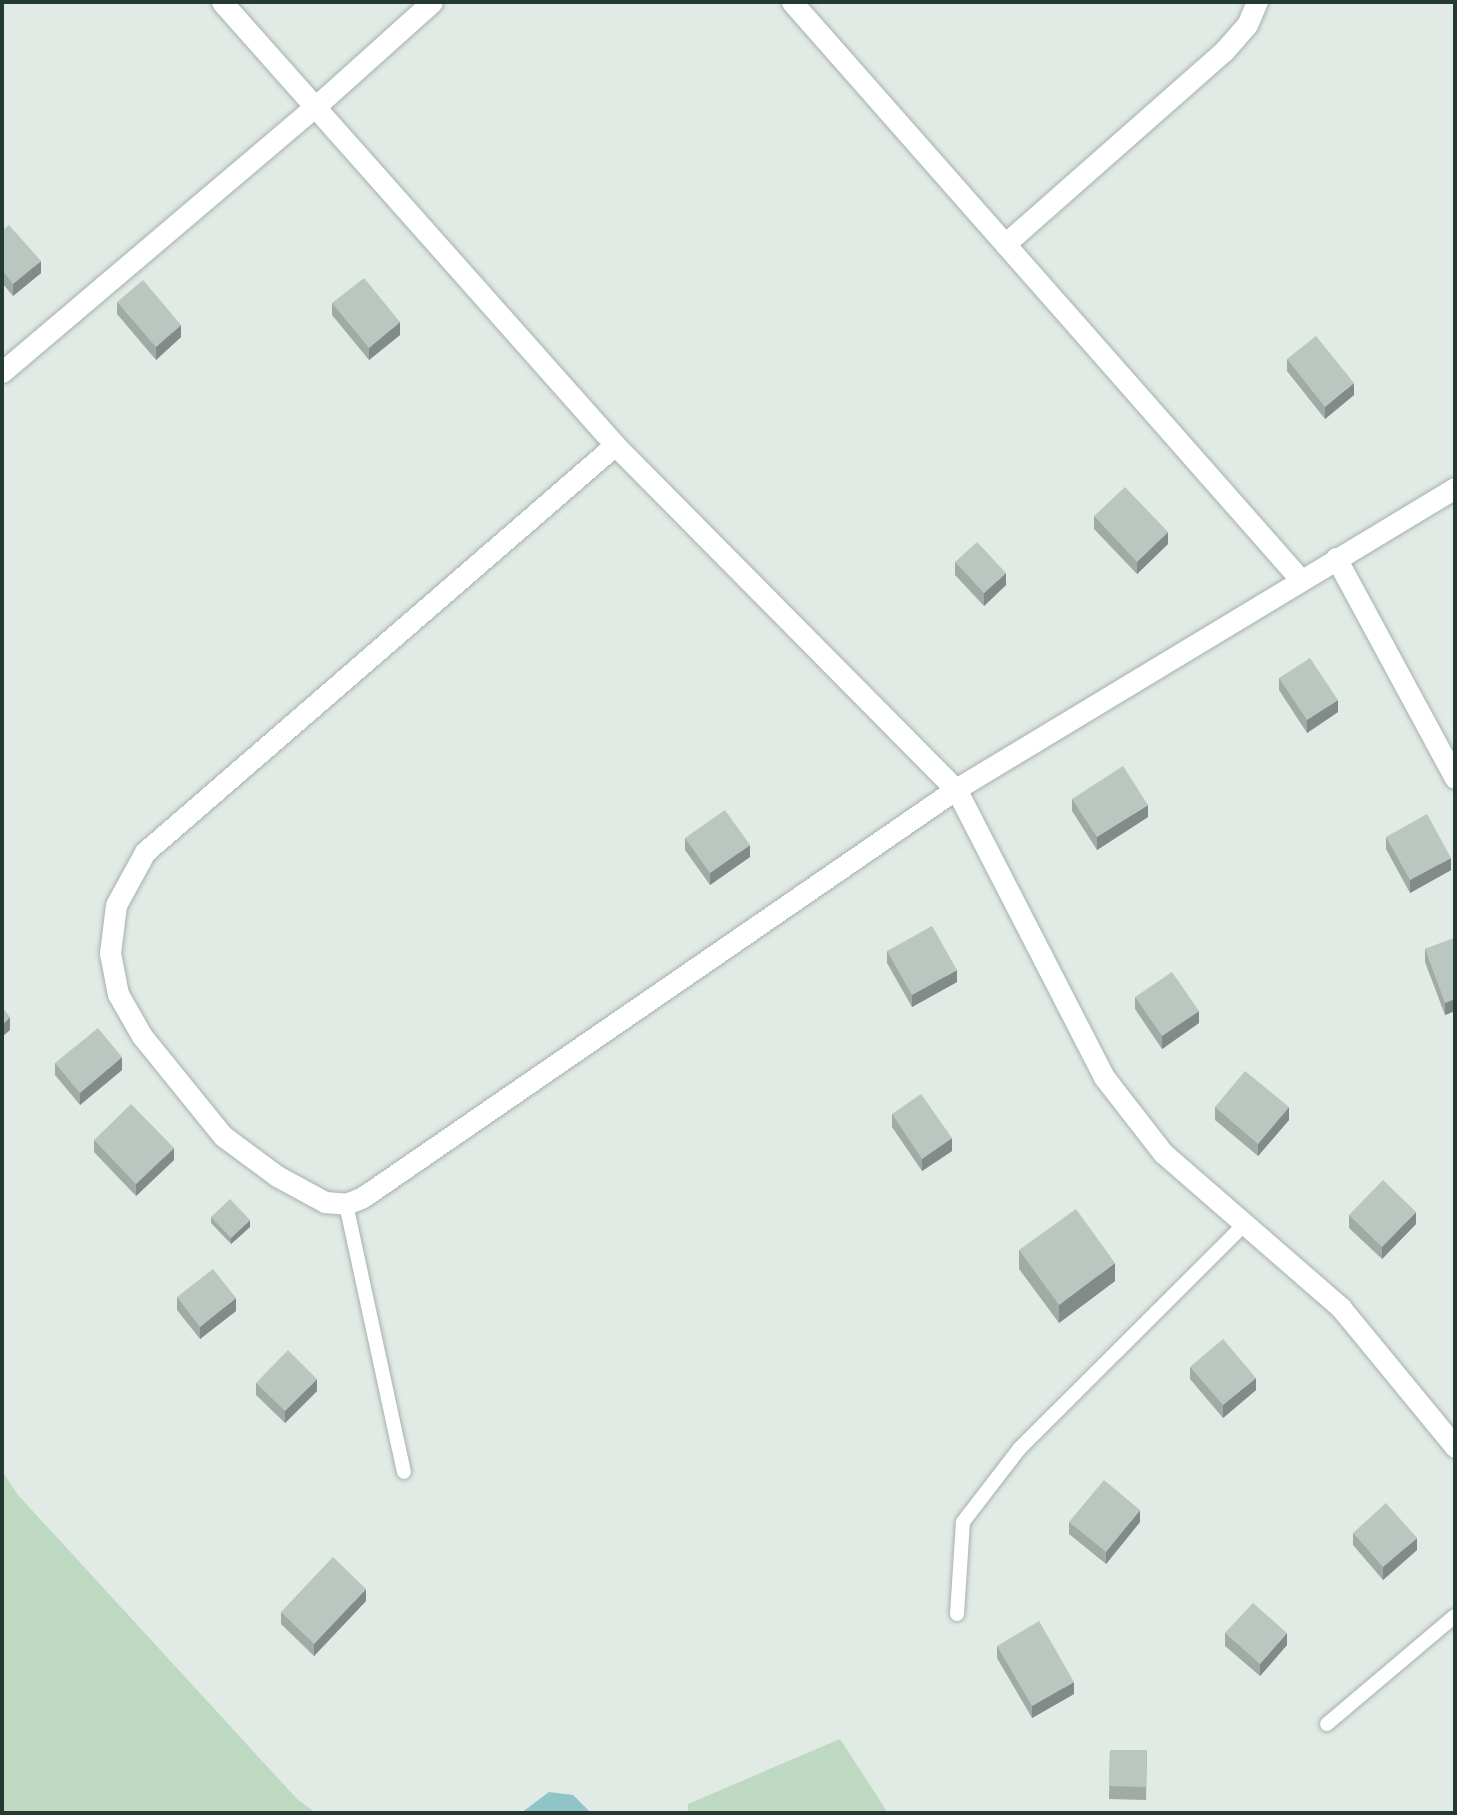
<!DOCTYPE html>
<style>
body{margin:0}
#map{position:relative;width:1457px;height:1815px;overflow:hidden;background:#e1eae5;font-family:"Source Sans 3",sans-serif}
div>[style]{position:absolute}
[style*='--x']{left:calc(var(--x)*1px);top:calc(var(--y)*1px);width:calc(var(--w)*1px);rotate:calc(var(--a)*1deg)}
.green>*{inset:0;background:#bdd9c2}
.water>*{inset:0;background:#8fc5c9}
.roads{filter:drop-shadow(0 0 2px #a5b1ab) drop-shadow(0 0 2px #a5b1ab)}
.lane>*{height:14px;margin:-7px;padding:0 7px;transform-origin:7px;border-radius:7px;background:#fff}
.street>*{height:21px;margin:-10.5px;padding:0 10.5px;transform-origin:10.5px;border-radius:10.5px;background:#fff}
.wall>*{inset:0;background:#a0aba6}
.shaded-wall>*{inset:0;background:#828b87}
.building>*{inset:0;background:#bac7c1}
span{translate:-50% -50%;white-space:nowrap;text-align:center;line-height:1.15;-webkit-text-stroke:5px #f1f7f4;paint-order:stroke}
.frame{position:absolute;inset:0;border:4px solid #243931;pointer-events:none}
</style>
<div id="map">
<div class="green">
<div style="clip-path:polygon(2px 1471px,18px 1495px,297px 1799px,316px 1813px,2px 1813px)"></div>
<div style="clip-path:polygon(840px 1739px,888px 1813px,688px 1813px,688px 1804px)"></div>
</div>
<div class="water">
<div style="clip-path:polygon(549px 1792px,573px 1795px,591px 1813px,521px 1813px)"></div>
</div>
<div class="roads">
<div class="lane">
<div style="--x:346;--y:1204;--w:274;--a:77.8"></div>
<div style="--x:957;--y:1614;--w:92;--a:-86.3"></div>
<div style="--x:963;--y:1522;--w:93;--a:-52.4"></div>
<div style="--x:1020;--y:1448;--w:317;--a:-44.9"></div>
<div style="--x:1327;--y:1724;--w:167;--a:-40.2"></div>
</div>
<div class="street">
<div style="--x:222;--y:2;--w:592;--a:48.42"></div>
<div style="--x:615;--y:445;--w:484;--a:45.3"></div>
<div style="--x:956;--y:789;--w:324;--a:62.8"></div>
<div style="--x:1104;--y:1077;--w:96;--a:52.2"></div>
<div style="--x:1163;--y:1153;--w:236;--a:41"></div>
<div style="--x:1341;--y:1308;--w:180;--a:50.6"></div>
<div style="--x:792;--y:2;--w:769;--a:48.64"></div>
<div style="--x:1005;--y:244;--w:292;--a:-41.4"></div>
<div style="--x:1224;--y:51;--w:35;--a:-49"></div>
<div style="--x:1247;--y:25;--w:25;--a:-67"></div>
<div style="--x:2;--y:372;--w:410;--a:-40.3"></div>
<div style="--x:315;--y:107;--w:157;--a:-41.9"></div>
<div style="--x:615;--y:445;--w:622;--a:139.11"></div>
<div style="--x:145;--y:852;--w:60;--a:118.7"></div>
<div style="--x:116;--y:905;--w:48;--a:97.1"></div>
<div style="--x:110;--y:953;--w:42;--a:79"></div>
<div style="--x:118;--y:994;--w:48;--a:60.3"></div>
<div style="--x:142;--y:1036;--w:129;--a:51"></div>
<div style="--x:223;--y:1136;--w:67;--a:36.5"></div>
<div style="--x:277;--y:1176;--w:55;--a:28.4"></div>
<div style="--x:325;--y:1202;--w:21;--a:5"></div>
<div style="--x:346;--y:1204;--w:18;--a:-22"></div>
<div style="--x:363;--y:1197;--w:720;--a:-34.53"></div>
<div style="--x:956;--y:789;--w:583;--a:-31.1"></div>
<div style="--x:1336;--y:558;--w:250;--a:61.6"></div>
</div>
</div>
<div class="wall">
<div style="clip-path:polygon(2px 231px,41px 273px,13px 296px,2px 283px)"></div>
<div style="clip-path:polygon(117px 302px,181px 337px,156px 360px,117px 314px)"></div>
<div style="clip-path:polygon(332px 303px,400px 335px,369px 360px,332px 315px)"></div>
<div style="clip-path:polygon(1287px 359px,1354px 395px,1325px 419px,1287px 371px)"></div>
<div style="clip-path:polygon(1094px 516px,1168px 544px,1137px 574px,1094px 529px)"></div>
<div style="clip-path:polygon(955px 562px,1006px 585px,984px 606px,955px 575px)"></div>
<div style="clip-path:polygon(1279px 678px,1338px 712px,1307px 733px,1279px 690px)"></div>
<div style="clip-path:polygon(1072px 799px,1148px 817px,1097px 850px,1072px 811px)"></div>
<div style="clip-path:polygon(1386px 837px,1451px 870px,1410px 893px,1386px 849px)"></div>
<div style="clip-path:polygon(685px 838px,750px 857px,710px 885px,685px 850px)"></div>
<div style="clip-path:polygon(1455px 938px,1455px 1011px,1445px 1015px,1425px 962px,1425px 949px)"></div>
<div style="clip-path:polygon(887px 951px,957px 982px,912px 1007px,887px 963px)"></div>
<div style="clip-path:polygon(1135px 997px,1199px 1023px,1162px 1049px,1135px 1009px)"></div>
<div style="clip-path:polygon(55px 1063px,122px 1070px,80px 1105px,55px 1075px)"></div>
<div style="clip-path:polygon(1215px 1107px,1289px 1120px,1258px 1156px,1215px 1120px)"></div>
<div style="clip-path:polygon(892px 1114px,952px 1151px,922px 1171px,892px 1127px)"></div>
<div style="clip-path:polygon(94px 1140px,174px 1160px,136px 1196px,94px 1152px)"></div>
<div style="clip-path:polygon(1349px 1215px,1416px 1224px,1382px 1259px,1349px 1228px)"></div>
<div style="clip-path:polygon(211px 1217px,250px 1227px,231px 1244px,211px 1223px)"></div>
<div style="clip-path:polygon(1019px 1250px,1115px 1281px,1059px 1323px,1019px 1269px)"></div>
<div style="clip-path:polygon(177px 1297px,236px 1311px,200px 1339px,177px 1310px)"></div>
<div style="clip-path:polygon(1190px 1367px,1256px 1390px,1223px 1418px,1190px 1379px)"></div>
<div style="clip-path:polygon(256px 1383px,317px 1391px,285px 1423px,256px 1395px)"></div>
<div style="clip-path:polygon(1069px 1522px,1140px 1522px,1106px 1564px,1069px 1534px)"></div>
<div style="clip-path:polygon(1353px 1533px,1417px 1550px,1383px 1580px,1353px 1545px)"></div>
<div style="clip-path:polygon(366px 1601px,314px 1656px,281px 1624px,281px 1612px)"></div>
<div style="clip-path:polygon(1225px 1633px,1287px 1645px,1260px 1676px,1225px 1646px)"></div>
<div style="clip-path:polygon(997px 1646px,1074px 1694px,1032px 1718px,997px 1658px)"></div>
<div style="clip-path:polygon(1110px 1750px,1147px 1750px,1146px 1800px,1109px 1799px)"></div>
</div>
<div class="shaded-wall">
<div style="clip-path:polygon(41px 261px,41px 273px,13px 296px,13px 284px)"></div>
<div style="clip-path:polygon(400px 322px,400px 335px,369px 360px,369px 348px)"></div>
<div style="clip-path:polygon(181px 325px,181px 337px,156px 360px,156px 347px)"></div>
<div style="clip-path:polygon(1354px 383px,1354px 395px,1325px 419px,1325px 407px)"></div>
<div style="clip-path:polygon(1168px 532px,1168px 544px,1137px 574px,1137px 562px)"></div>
<div style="clip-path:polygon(1006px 573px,1006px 585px,984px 606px,984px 593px)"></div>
<div style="clip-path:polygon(1338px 700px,1338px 712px,1307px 733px,1307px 720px)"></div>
<div style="clip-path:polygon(1148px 805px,1148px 817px,1097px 850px,1097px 837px)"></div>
<div style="clip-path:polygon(750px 845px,750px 857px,710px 885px,710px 873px)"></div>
<div style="clip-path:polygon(1451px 858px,1451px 870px,1410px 893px,1410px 880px)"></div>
<div style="clip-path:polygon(957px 970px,957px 982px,912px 1007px,912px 995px)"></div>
<div style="clip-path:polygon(1455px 999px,1455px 1011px,1445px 1015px,1445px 1003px)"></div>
<div style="clip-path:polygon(1199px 1011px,1199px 1023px,1162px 1049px,1162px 1036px)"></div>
<div style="clip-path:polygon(10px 1017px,10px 1030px,2px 1037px,2px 1025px)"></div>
<div style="clip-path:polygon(122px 1057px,122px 1070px,80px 1105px,80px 1093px)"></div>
<div style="clip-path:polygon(1289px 1107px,1289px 1120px,1258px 1156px,1258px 1144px)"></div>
<div style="clip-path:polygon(952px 1138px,952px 1151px,922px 1171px,922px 1159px)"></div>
<div style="clip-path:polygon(174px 1148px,174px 1160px,136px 1196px,136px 1184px)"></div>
<div style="clip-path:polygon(1416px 1212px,1416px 1224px,1382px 1259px,1382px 1247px)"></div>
<div style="clip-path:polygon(250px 1220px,250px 1227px,231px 1244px,231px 1238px)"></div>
<div style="clip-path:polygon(1115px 1263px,1115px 1281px,1059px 1323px,1059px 1305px)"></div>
<div style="clip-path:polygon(236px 1298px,236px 1311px,200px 1339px,200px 1327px)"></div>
<div style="clip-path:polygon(1256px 1378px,1256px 1390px,1223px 1418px,1223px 1405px)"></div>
<div style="clip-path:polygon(317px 1379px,317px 1391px,285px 1423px,285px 1411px)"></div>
<div style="clip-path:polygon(1140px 1510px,1140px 1522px,1106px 1564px,1106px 1552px)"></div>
<div style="clip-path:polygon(1417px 1538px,1417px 1550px,1383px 1580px,1383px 1567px)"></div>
<div style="clip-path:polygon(366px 1589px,366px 1601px,314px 1656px,314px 1644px)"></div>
<div style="clip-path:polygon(1287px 1633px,1287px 1645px,1260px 1676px,1260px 1664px)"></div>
<div style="clip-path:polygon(1074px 1682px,1074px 1694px,1032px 1718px,1032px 1706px)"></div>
</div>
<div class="building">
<div style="clip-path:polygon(9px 225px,41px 261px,13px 284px,2px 270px,2px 231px)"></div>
<div style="clip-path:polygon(364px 278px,400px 322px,369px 348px,332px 303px)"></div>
<div style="clip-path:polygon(143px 280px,181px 325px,156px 347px,117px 302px)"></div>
<div style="clip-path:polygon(1316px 336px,1354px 383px,1325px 407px,1287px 359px)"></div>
<div style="clip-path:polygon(1125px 487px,1168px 532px,1137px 562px,1094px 516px)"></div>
<div style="clip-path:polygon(977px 542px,1006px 573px,984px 593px,955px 562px)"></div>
<div style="clip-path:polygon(1310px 658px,1338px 700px,1307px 720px,1279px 678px)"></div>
<div style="clip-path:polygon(1123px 766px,1148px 805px,1097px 837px,1072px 799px)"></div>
<div style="clip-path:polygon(725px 810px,750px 845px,710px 873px,685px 838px)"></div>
<div style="clip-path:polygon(1427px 814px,1451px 858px,1410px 880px,1386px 837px)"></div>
<div style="clip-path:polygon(932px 926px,957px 970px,912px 995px,887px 951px)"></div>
<div style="clip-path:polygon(1455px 938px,1455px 999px,1445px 1003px,1425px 949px)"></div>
<div style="clip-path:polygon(1172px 972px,1199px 1011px,1162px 1036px,1135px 997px)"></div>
<div style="clip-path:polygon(2px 1007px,10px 1017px,2px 1025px)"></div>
<div style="clip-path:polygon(98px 1028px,122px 1057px,80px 1093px,55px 1063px)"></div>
<div style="clip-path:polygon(1245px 1071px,1289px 1107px,1258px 1144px,1215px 1107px)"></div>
<div style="clip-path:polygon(921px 1094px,952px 1138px,922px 1159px,892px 1114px)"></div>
<div style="clip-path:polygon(131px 1104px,174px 1148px,136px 1184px,94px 1140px)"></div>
<div style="clip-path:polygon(1383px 1180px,1416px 1212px,1382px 1247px,1349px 1215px)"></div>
<div style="clip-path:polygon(230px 1199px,250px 1220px,231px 1238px,211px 1217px)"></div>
<div style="clip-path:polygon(1076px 1209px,1115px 1263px,1059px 1305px,1019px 1250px)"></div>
<div style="clip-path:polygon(213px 1269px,236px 1298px,200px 1327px,177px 1297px)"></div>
<div style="clip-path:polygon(1223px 1339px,1256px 1378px,1223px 1405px,1190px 1367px)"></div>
<div style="clip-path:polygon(288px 1350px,317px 1379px,285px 1411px,256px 1383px)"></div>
<div style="clip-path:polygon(1104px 1480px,1140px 1510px,1106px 1552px,1069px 1522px)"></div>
<div style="clip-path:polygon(1386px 1503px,1417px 1538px,1383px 1567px,1353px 1533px)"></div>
<div style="clip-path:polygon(333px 1557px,366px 1589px,314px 1644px,281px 1612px)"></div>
<div style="clip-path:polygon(1253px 1603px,1287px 1633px,1260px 1664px,1225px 1633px)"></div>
<div style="clip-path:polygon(1039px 1621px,1074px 1682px,1032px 1706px,997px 1646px)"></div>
<div style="clip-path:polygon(1110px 1750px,1147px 1750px,1146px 1787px,1109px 1786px)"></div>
</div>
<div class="frame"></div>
</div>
